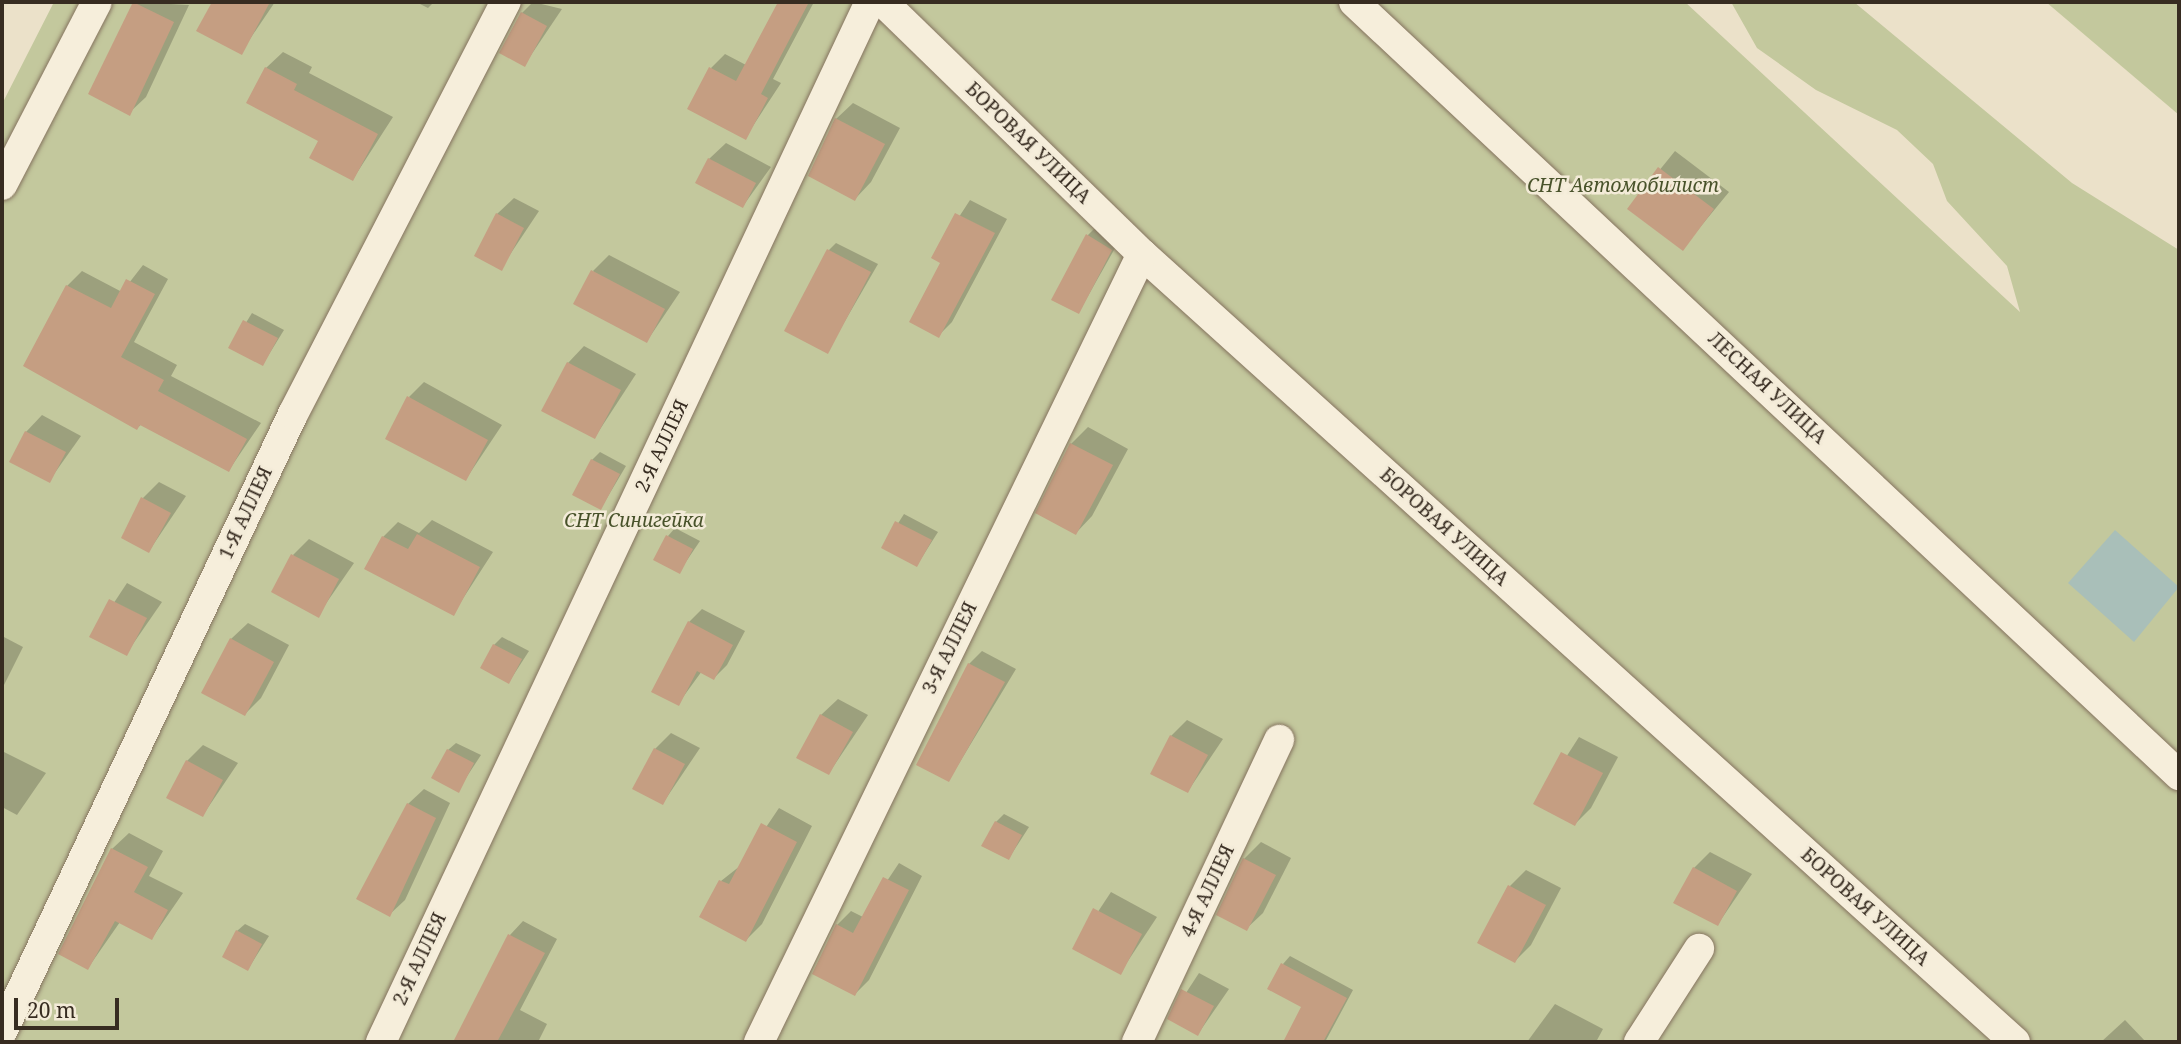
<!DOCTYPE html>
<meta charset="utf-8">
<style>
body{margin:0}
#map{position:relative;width:2181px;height:1044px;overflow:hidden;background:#ebe1c9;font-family:"Noto Serif",serif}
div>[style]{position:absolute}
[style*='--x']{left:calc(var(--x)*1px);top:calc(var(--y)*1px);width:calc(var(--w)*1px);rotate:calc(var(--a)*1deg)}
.green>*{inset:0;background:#c3c89d}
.water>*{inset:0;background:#a9bfb9}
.shadow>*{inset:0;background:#0003}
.building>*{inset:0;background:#c59e82}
.roads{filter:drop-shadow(0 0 2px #85735f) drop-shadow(0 0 2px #85735f)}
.street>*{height:30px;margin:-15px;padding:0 15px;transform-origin:15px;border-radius:15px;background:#f6eedb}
span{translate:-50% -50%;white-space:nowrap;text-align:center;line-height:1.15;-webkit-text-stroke:5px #f3ebd8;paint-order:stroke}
.street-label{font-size:19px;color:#372c21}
.park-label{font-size:19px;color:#48522a;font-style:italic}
.frame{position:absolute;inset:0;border:4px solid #372c21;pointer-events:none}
.scale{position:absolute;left:14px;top:998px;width:105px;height:32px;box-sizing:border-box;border:4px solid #372c21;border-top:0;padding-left:9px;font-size:21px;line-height:24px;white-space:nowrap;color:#372c21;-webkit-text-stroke:5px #f3ebd8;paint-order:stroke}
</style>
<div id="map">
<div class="green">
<div style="clip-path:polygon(54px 2px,1685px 2px,2020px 312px,2007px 266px,1947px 201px,1933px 164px,1897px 130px,1816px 90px,1757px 48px,1731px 2px,1854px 2px,2072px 183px,2179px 250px,2179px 1042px,2px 1042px,2px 104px)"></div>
<div style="clip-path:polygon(2046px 2px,2179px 2px,2179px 115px)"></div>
</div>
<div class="water">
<div style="clip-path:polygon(2115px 530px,2179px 587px,2134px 642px,2068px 583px)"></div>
</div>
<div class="shadow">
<div style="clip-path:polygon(135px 2px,189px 5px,146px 97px,129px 113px,90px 93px)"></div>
<div style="clip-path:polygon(215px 2px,275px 2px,241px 52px,199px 30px)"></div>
<div style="clip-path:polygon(416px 2px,434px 2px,428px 8px)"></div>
<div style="clip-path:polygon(533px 2px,562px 9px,525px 64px,522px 13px)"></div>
<div style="clip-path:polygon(780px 2px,814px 2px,773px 79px,781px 83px,745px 138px,711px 68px,725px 54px,746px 65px)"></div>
<div style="clip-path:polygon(283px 52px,312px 67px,309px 73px,393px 117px,353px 179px,266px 68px)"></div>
<div style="clip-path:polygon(853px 103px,900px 128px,871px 182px,855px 199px,836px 119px)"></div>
<div style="clip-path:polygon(726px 143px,771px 167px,743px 206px,709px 159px)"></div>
<div style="clip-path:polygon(1675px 151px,1729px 192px,1683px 248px,1629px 208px)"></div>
<div style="clip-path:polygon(514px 198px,539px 211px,501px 268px,497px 214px)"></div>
<div style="clip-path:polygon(970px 200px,1007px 219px,952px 322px,938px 336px,942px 262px,933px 257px)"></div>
<div style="clip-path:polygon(1095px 228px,1119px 241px,1079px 312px,1088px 235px)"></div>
<div style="clip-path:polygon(836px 243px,878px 264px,827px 352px,829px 250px)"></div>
<div style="clip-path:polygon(609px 255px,680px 292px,647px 341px,593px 271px)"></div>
<div style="clip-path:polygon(143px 265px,168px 279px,134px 342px,177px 365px,171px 376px,261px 423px,229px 470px,142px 424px,137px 428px,67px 286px,82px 271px,122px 292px)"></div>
<div style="clip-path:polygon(252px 313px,284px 330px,263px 364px,231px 347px)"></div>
<div style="clip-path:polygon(584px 346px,636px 374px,595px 437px,568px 363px)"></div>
<div style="clip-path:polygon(424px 382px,502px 425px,466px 479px,409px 397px)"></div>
<div style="clip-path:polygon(42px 415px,81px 436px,49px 481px,26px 432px)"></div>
<div style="clip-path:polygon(1088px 427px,1128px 449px,1092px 516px,1076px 533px,1038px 513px,1071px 444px)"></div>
<div style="clip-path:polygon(600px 452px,626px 466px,601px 508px,592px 460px)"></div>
<div style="clip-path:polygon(159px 482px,186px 496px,149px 551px,143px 498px)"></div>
<div style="clip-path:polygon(904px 514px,938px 532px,917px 565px,883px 547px)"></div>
<div style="clip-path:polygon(432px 520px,493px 552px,453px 614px,383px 537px,398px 522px,419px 533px)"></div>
<div style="clip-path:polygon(675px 528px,700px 541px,679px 572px,668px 536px)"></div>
<div style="clip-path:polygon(309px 539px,354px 563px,318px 615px,293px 555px)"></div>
<div style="clip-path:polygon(127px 583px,162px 602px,126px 654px,92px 636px)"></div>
<div style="clip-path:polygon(702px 609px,745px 631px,727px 665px,714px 678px,702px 671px,678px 704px,689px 622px)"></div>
<div style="clip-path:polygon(248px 623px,289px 645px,261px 698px,245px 714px,231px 639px)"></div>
<div style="clip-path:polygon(2px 636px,23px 647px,2px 689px)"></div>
<div style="clip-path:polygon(502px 637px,529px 651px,509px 682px,494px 645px)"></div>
<div style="clip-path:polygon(982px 651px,1016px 669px,949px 780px,969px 664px)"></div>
<div style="clip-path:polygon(838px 699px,868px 715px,829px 773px,821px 715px)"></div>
<div style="clip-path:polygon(1187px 720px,1223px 739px,1188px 791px,1171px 736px)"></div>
<div style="clip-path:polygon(671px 733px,700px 748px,663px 803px,655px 749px)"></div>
<div style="clip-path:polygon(1579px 737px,1618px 757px,1591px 808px,1575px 824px,1536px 804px)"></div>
<div style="clip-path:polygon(456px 743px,481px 755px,458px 790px,448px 750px)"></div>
<div style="clip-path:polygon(203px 745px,238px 763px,203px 815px,187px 761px)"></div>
<div style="clip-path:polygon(2px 751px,46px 773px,17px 815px,2px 807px)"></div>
<div style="clip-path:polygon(424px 789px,450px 803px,405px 900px,389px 915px,408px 804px)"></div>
<div style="clip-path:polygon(779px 808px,812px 826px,762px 924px,746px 940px,702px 917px,721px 881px,740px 866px)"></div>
<div style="clip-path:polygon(1004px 814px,1029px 827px,1009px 858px,996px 822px)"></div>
<div style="clip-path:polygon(129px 833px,163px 851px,149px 876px,183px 893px,152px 938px,120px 922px,88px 968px,112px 849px)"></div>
<div style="clip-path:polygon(1261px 842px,1291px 858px,1263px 913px,1246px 929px,1218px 914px,1244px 859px)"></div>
<div style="clip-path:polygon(1710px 852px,1752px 874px,1718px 924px,1694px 868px)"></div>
<div style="clip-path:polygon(899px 863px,922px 876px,869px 980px,855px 994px,837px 925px,851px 911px,863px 917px)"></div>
<div style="clip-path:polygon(1526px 870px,1561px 888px,1531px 945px,1515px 961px,1510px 886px)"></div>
<div style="clip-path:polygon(1111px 892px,1157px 917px,1120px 973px,1074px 948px)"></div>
<div style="clip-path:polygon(523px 921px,557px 939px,520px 1010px,547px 1024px,538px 1042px,455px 1042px,510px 935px)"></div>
<div style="clip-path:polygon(245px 924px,269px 936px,248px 969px,237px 931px)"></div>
<div style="clip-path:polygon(1290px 956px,1353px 990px,1325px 1042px,1285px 1042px,1303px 1006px,1283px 964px)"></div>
<div style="clip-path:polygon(1199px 973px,1229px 989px,1198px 1034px,1169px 1019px)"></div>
<div style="clip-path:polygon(1555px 1004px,1603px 1029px,1596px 1042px,1527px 1042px)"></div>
<div style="clip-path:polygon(2125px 1020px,2146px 1042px,2101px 1042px)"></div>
</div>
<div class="building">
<div style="clip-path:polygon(133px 2px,174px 22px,130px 116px,88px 94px)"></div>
<div style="clip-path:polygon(212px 2px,270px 2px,242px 55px,196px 31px)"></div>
<div style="clip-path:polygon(778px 2px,809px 2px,761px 94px,768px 98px,746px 140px,687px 109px,709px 67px,736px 81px)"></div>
<div style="clip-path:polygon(521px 12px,547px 26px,525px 67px,499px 53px)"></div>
<div style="clip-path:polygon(265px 67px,297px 84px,294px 90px,378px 134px,353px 181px,309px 158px,318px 141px,246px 103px)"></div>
<div style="clip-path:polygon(835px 118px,885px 144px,855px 201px,808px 176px)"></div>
<div style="clip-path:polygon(708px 158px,756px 183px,743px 208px,695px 183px)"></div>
<div style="clip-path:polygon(1658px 167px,1714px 209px,1683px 251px,1627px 209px)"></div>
<div style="clip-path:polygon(496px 213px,524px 228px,502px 271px,474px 256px)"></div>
<div style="clip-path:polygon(955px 213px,995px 233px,939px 338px,909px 322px,940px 263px,931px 258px)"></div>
<div style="clip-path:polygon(1086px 234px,1112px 250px,1079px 314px,1051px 300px)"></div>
<div style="clip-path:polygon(827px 249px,871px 272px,828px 354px,784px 331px)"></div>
<div style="clip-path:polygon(591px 270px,665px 309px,647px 343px,573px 304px)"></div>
<div style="clip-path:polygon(126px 279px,155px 294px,121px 357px,164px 380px,158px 391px,247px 439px,229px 472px,140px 425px,137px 430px,23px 366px,66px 285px,111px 308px)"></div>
<div style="clip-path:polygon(243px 320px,278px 338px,263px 366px,228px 348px)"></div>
<div style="clip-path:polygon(567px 362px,621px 390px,595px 439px,541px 411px)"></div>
<div style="clip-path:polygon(407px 396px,488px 440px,466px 481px,385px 439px)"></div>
<div style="clip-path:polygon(25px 431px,66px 452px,50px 483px,9px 462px)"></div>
<div style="clip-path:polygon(1070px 443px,1113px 465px,1076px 535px,1035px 513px)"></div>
<div style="clip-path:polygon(591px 459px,620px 474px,601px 510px,572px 495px)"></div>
<div style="clip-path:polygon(141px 497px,171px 513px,149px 553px,121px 538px)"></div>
<div style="clip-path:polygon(895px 521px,932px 540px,917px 567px,881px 548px)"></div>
<div style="clip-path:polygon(417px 534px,480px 567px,454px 616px,364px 569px,382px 536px,408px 549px)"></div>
<div style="clip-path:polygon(666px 535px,693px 549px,680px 574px,653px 560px)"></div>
<div style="clip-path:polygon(291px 554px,339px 579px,319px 618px,271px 592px)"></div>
<div style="clip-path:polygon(109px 599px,147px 618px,127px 656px,89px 637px)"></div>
<div style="clip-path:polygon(688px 621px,733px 645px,714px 680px,697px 671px,679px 706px,651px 692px)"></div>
<div style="clip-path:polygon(230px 638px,274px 662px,245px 716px,201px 693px)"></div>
<div style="clip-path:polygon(493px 644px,522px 659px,509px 684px,480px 668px)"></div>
<div style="clip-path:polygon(968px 663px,1005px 682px,949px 782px,916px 765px)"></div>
<div style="clip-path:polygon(820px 714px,853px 732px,829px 775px,796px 758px)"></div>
<div style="clip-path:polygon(1170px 735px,1208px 755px,1188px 793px,1150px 774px)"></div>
<div style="clip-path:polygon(654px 748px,685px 764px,663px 805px,632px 789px)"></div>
<div style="clip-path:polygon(447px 749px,474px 763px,459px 793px,431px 778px)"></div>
<div style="clip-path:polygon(1561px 752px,1603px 773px,1575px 826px,1533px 804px)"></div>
<div style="clip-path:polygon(186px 760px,223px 780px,203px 817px,166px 798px)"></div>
<div style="clip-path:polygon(407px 803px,436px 818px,390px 917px,356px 899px)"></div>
<div style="clip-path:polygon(995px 821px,1022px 835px,1009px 860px,981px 846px)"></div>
<div style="clip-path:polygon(761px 823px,797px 842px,746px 942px,699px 917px,719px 880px,729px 884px)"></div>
<div style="clip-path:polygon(111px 848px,148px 867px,134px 892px,168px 910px,152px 940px,115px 921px,88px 970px,58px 954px)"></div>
<div style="clip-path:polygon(1243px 858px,1276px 875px,1247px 931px,1216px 915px)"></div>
<div style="clip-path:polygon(1693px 867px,1737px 891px,1718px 926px,1673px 903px)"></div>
<div style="clip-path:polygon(883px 877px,909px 890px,855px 996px,812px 974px,836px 924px,853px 933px)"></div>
<div style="clip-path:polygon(1508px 885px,1546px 905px,1515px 963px,1477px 943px)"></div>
<div style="clip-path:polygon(1093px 908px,1142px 934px,1121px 975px,1072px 949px)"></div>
<div style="clip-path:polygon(236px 930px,262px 944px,248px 971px,222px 957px)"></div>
<div style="clip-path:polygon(508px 934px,545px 953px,497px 1042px,453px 1042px)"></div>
<div style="clip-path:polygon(1281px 963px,1347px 998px,1323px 1042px,1283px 1042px,1301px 1007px,1267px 989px)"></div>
<div style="clip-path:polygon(1181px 989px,1214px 1006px,1198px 1036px,1167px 1019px)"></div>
</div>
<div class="roads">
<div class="street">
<div style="--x:883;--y:2;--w:361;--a:44.2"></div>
<div style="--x:1142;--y:254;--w:1176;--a:42.07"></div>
<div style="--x:1354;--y:2;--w:1131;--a:43.14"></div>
<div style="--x:2;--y:185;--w:206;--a:-62.6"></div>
<div style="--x:2;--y:1032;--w:683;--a:-64.79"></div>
<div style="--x:293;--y:414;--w:464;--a:-62.7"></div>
<div style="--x:381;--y:1042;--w:1149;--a:-64.82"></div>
<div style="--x:759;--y:1042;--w:876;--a:-64.08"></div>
<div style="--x:1137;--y:1042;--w:334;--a:-64.8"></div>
<div style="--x:1639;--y:1042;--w:111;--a:-57.2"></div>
</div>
</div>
<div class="street-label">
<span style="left:1028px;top:143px;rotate:44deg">БОРОВАЯ УЛИЦА</span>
<span style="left:1767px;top:388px;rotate:43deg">ЛЕСНАЯ УЛИЦА</span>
<span style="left:662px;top:446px;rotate:-65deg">2-Я АЛЛЕЯ</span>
<span style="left:246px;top:513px;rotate:-65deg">1-Я АЛЛЕЯ</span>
<span style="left:1444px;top:527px;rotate:42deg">БОРОВАЯ УЛИЦА</span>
<span style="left:950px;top:648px;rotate:-64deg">3-Я АЛЛЕЯ</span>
<span style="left:1208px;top:891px;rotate:-65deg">4-Я АЛЛЕЯ</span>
<span style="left:1865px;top:907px;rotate:42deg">БОРОВАЯ УЛИЦА</span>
<span style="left:420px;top:959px;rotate:-65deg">2-Я АЛЛЕЯ</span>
</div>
<div class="park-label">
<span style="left:1623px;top:186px">СНТ Автомобилист</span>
<span style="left:634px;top:521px">СНТ Синигейка</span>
</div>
<div class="frame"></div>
<div class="scale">20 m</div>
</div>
